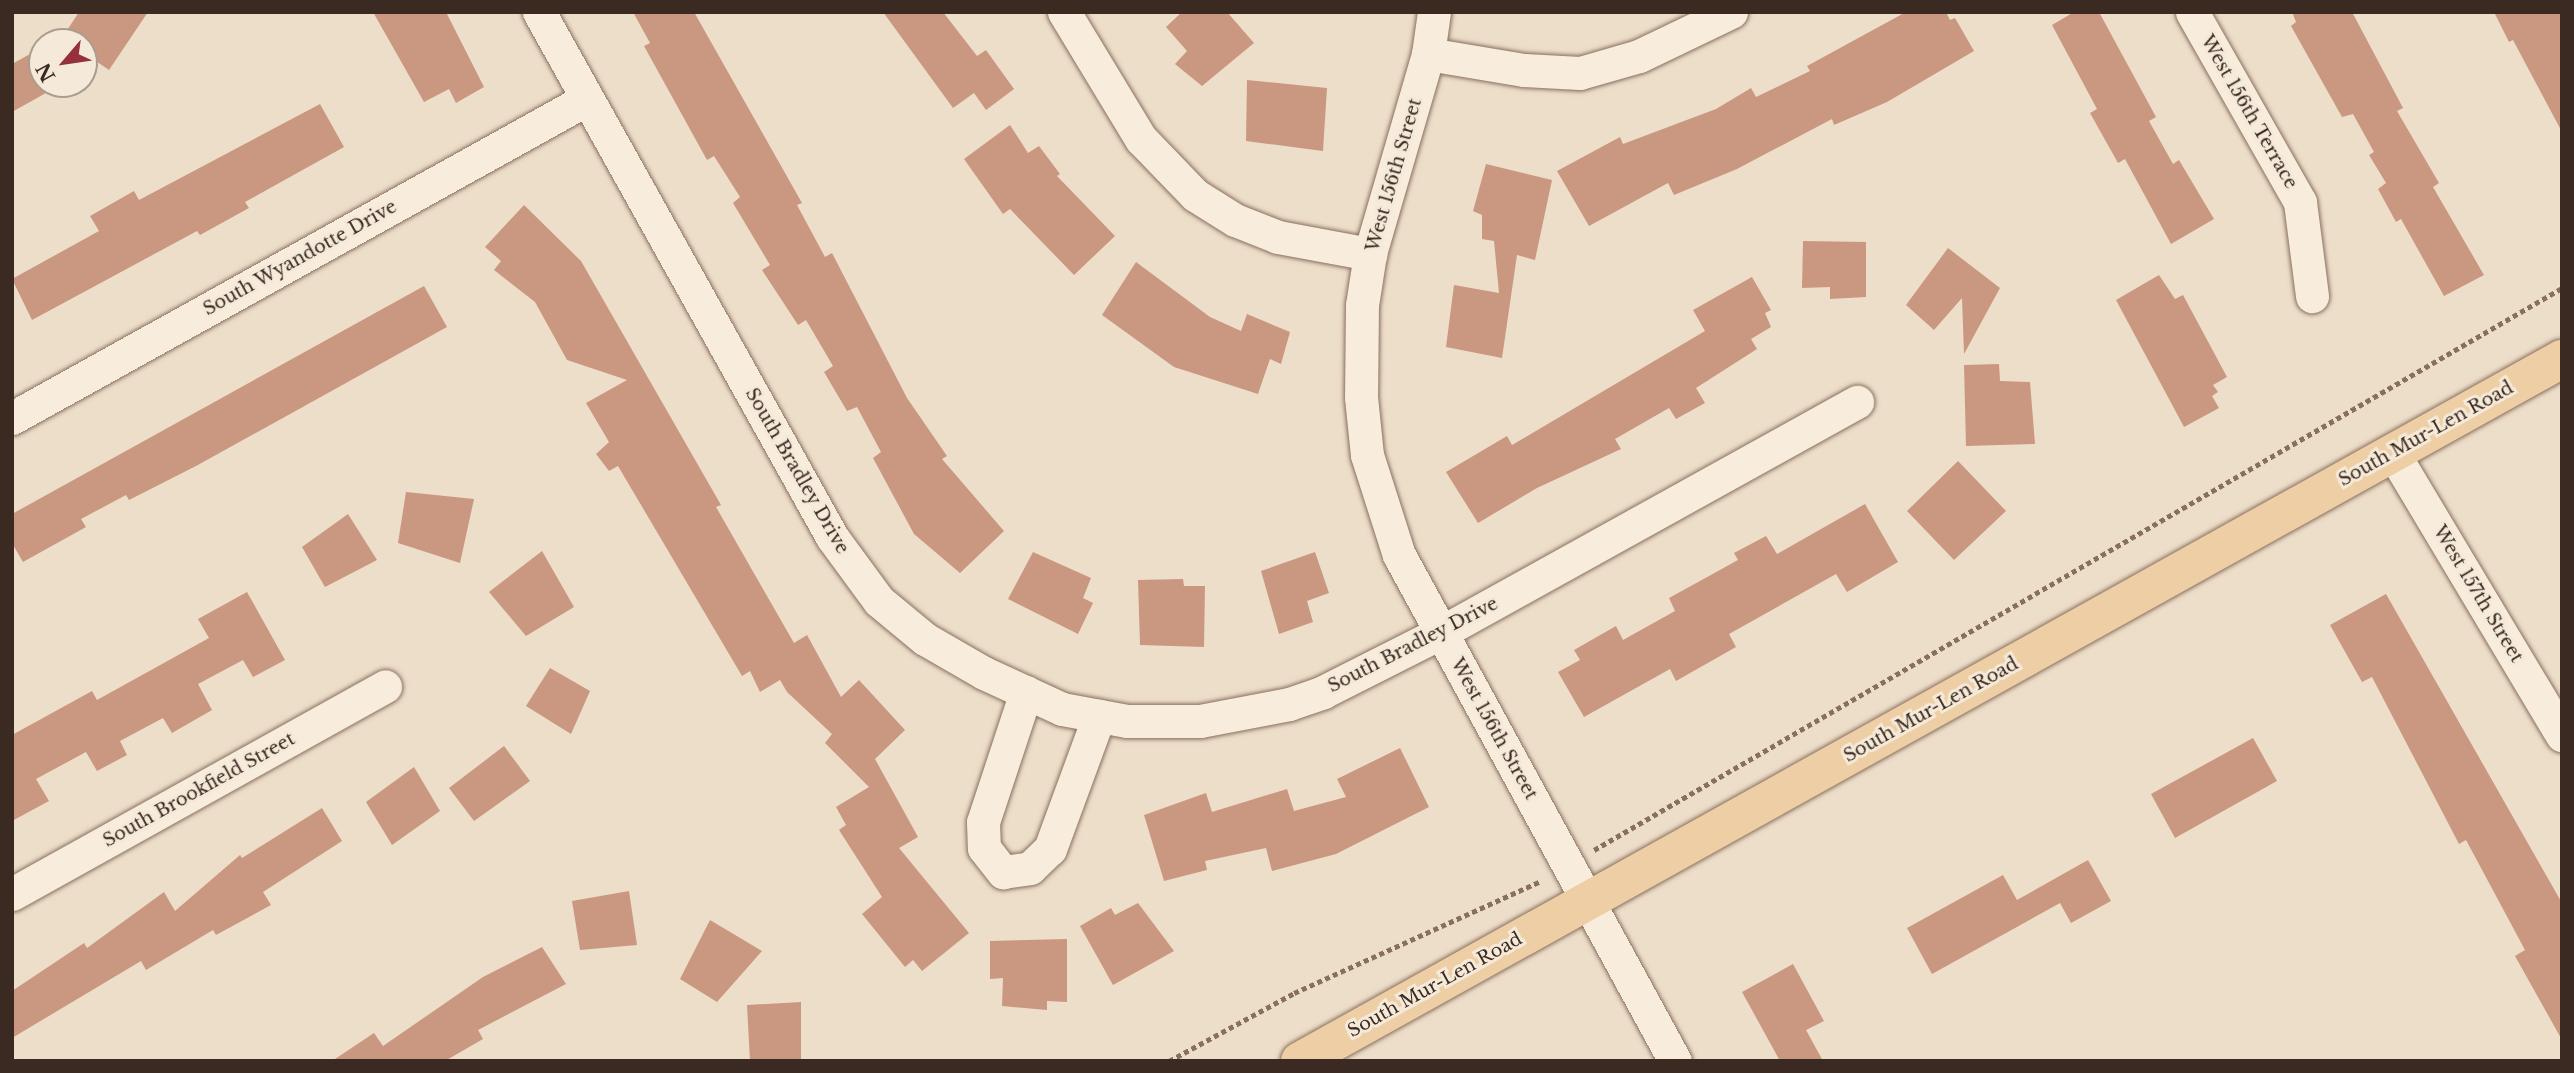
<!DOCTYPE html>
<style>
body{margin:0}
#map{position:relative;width:2574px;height:1073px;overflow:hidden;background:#eddec9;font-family:"Libre Baskerville",serif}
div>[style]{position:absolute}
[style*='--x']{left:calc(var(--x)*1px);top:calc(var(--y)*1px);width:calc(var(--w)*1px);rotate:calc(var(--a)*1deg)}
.building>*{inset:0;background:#ca9781}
.path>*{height:4.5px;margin-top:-2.25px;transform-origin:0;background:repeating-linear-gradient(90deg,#89705e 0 5px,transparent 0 8.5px)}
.roads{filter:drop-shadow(0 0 2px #89705e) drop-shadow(0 0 2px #89705e)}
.minor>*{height:33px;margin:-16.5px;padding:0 16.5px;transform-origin:16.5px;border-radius:16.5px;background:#f8eddd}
.major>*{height:38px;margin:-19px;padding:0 19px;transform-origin:19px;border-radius:19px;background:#eecea4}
span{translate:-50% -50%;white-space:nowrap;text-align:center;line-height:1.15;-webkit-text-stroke:6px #f5ead9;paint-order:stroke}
.street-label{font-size:18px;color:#3a2a21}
.frame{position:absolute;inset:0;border:14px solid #3a2a21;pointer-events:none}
.north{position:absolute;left:28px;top:28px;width:70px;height:70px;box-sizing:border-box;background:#f5ead9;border:2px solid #aa9d8f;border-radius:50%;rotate:241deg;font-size:19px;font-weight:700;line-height:28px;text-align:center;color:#3a2a21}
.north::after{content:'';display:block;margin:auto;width:24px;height:32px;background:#96303d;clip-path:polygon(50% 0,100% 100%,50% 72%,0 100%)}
</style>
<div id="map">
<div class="building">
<div style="clip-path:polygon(79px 12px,148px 12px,109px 70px,84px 53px,84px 42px,62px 38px)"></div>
<div style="clip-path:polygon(373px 12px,446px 12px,484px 87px,456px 103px,449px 89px,424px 102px)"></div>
<div style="clip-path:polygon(633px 12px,694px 12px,802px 203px,797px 205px,825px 257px,832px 253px,907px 398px,947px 456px,942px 459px,1004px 531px,960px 573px,914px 534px,873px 458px,881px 452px,857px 407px,847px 411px,824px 372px,833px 366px,806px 320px,798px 325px,762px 270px,770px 265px,733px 203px,740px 197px,714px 156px,707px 160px,644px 46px,650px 43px)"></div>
<div style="clip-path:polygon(883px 12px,943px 12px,977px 56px,986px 50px,1014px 89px,986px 110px,974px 93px,953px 108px)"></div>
<div style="clip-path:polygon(1182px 12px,1227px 12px,1254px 43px,1202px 86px,1175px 64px,1187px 51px,1166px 27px)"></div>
<div style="clip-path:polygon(1906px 12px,1946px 12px,1950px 20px,1955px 18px,1974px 51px,1887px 102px,1834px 125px,1832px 119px,1737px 169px,1674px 195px,1668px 183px,1589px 226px,1557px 171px,1620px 137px,1623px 144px,1716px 109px,1751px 88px,1756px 97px,1810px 71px,1807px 66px)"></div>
<div style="clip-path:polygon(2074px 12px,2099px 12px,2156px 117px,2149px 121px,2173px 164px,2179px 160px,2214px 219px,2171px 244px,2125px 159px,2118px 163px,2090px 113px,2097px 109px,2052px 25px)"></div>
<div style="clip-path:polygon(2292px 12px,2352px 12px,2403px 108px,2397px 111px,2439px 183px,2433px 187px,2484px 275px,2444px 296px,2401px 219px,2396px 222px,2378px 189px,2386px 183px,2369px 155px,2374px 152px,2353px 114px,2342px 117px,2291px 26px,2296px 22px)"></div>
<div style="clip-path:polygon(2494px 12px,2562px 12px,2562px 132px,2513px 40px,2509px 42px)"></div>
<div style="clip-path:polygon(41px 48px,42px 84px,62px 84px,12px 112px,12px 64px)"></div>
<div style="clip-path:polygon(1247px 80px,1327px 88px,1323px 151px,1246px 141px)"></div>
<div style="clip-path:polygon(320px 104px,344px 147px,245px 202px,249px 208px,200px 235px,197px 231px,32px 320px,12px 279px,99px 231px,90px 216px,134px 191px,139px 200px)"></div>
<div style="clip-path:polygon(1010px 125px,1028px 153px,1039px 146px,1060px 174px,1057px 176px,1115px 236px,1074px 275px,1010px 209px,1003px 214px,964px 159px)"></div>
<div style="clip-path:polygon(1486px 164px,1552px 180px,1535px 260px,1517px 255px,1502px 358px,1446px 347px,1454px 285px,1499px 293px,1494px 241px,1482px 239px,1482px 215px,1473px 211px)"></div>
<div style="clip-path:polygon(524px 205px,581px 261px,721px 505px,716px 507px,794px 643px,807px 635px,841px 697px,859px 680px,905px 730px,875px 759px,918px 837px,899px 848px,969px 933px,922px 971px,913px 960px,905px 967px,862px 914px,882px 897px,839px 830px,846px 825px,836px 807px,869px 787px,825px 743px,832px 734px,787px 692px,780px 680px,760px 692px,750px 671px,742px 676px,618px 466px,609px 471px,596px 454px,609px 442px,586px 403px,627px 380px,567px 360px,535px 302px,494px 270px,501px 261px,485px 247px)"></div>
<div style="clip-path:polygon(1803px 241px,1866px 242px,1866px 297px,1830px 299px,1830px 287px,1802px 288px)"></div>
<div style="clip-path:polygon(1948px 248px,2000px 288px,1964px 354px,1962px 298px,1934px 330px,1906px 305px)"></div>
<div style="clip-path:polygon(1136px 262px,1210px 317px,1241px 331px,1247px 314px,1290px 332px,1281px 364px,1270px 359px,1258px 394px,1174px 367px,1102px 315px)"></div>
<div style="clip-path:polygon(2159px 275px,2175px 299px,2183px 295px,2227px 377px,2213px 385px,2218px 392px,2212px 396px,2219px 408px,2184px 427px,2116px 300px)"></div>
<div style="clip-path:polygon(1752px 277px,1771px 310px,1765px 313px,1771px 327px,1751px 339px,1757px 349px,1696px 388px,1705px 403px,1676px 419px,1669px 408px,1615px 439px,1621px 449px,1537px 488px,1478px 523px,1446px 472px,1507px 436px,1512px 445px,1705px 331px,1693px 310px)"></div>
<div style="clip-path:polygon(424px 286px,447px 327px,196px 466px,129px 500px,126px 495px,81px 519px,86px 527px,23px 562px,12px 543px,12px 514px)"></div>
<div style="clip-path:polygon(1999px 364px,2000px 381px,2030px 382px,2035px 444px,1966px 446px,1964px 365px)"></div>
<div style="clip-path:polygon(1958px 461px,2006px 511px,1954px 560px,1907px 511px)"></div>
<div style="clip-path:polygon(406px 492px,474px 499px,460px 563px,398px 543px)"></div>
<div style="clip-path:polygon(1865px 504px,1898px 562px,1847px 592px,1836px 574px,1729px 634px,1736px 647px,1676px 681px,1670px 669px,1584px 717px,1558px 672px,1580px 660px,1574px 650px,1616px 626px,1623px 640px,1675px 611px,1669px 598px,1738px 560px,1734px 553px,1766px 536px,1777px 554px)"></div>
<div style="clip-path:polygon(348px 514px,377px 560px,325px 587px,302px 547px)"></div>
<div style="clip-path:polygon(542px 551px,574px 607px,526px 636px,489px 592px)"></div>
<div style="clip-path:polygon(1033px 552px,1091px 578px,1083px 598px,1093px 603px,1078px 634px,1008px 599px)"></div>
<div style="clip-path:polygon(1315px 552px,1329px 593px,1307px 601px,1313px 622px,1279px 634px,1261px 571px)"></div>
<div style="clip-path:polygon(1183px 579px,1184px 586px,1205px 586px,1204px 647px,1140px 645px,1138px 580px)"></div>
<div style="clip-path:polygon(247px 592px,285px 660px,253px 677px,243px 660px,198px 684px,212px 710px,172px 733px,163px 718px,120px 741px,127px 755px,97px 771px,86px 752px,36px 779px,49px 801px,12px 821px,12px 735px,92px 691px,97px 700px,209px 638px,198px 619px)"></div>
<div style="clip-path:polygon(2386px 594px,2562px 903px,2562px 1040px,2515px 956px,2525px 950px,2466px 840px,2459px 844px,2372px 677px,2362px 682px,2330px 625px)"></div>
<div style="clip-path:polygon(550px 668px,590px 691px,571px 734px,526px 706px)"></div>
<div style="clip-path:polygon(2253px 738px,2277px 781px,2175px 838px,2151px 794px)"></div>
<div style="clip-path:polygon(504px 746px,530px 781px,474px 821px,449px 788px)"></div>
<div style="clip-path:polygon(1400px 748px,1429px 807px,1336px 854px,1272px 871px,1266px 848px,1205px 861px,1207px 870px,1164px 881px,1144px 815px,1206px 793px,1212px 812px,1287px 789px,1294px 811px,1346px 797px,1337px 779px)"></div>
<div style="clip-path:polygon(414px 767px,440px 811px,392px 845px,366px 802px)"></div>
<div style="clip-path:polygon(322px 808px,342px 841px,263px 892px,271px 905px,216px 935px,213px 930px,146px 970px,141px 961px,12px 1038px,12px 991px,84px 943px,87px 948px,164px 892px,175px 911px,240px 855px,242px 858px)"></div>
<div style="clip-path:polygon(2088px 860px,2111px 901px,2071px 923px,2060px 903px,1932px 974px,1907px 928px,2003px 875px,2017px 900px)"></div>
<div style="clip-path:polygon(629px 891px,637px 945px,580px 950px,572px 901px)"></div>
<div style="clip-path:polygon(1138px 903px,1174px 951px,1113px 985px,1080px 926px,1111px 908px,1115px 915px)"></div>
<div style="clip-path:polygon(710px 920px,762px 951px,717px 1002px,680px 979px)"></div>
<div style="clip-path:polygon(1067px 939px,1067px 1002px,1047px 1001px,1047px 1010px,1002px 1006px,1003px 978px,990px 979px,990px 941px)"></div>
<div style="clip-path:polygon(542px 947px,566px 984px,478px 1030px,483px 1039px,445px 1061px,332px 1061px,374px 1033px,383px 1046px,483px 977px)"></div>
<div style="clip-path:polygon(1793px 964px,1824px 1021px,1806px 1030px,1823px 1061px,1780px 1061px,1742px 992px)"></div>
<div style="clip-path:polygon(801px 1002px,801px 1061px,750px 1061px,747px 1005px)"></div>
</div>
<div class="path">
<div style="--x:1594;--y:850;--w:1119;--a:-30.14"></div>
<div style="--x:1169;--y:1061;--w:142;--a:-28.5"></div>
<div style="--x:1294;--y:993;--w:271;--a:-24.4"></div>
</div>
<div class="roads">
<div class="minor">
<div style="--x:539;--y:12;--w:601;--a:60.83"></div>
<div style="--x:832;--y:537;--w:79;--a:53.7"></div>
<div style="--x:879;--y:601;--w:60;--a:39.6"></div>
<div style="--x:925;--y:639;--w:68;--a:30"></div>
<div style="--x:984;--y:673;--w:86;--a:24.8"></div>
<div style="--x:1062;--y:709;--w:66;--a:10.5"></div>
<div style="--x:1127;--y:721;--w:73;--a:0"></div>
<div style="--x:1200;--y:721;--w:91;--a:-10.8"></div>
<div style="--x:1289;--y:704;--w:36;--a:-19"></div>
<div style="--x:1323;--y:692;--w:131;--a:-26.8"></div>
<div style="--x:1440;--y:633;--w:477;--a:-29"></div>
<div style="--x:1064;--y:12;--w:149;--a:58.8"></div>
<div style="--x:1141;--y:139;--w:78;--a:46"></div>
<div style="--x:1195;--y:195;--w:47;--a:32"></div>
<div style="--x:1235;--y:220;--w:46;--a:21.6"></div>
<div style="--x:1278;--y:237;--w:94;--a:10.5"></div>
<div style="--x:1434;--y:12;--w:42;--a:98.1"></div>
<div style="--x:1428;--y:54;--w:208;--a:106.2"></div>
<div style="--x:1370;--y:254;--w:52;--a:98.9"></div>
<div style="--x:1362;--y:305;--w:92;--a:90.6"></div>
<div style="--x:1361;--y:397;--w:58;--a:84.1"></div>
<div style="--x:1367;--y:455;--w:105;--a:72.3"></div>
<div style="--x:1399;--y:555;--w:576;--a:61.39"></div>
<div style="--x:2192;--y:12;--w:219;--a:60.4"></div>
<div style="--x:2300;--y:202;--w:95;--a:82.7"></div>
<div style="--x:1428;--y:54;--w:97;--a:9.5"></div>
<div style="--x:1524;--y:70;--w:56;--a:3.1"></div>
<div style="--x:1580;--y:73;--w:61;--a:-16.1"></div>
<div style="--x:1639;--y:56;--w:102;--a:-25.6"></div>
<div style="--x:12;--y:418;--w:658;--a:-29.02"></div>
<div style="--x:2393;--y:453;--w:329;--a:59.1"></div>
<div style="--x:1026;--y:692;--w:137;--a:108.3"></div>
<div style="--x:983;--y:822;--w:26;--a:88"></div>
<div style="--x:984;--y:848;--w:31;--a:52"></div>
<div style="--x:1003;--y:872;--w:27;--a:-8"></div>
<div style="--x:1030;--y:868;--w:28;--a:-44"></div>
<div style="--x:1050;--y:849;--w:142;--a:-69.8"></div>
<div style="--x:12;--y:894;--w:427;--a:-29.1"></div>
</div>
<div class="major">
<div style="--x:1300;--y:1061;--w:1444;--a:-29.09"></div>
</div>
</div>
<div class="street-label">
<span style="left:2249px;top:112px;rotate:60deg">West 156th Terrace</span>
<span style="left:1394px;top:175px;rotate:-74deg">West 156th Street</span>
<span style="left:300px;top:258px;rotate:-29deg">South Wyandotte Drive</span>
<span style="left:2426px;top:434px;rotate:-29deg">South Mur-Len Road</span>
<span style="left:797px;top:471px;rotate:60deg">South Bradley Drive</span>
<span style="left:2478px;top:594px;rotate:59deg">West 157th Street</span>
<span style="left:1413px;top:645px;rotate:-27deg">South Bradley Drive</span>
<span style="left:1931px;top:710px;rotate:-29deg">South Mur-Len Road</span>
<span style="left:1494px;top:729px;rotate:61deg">West 156th Street</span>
<span style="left:199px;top:790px;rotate:-29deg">South Brookfield Street</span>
<span style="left:1435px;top:985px;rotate:-29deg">South Mur-Len Road</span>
</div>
<div class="frame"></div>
<div class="north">N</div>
</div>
